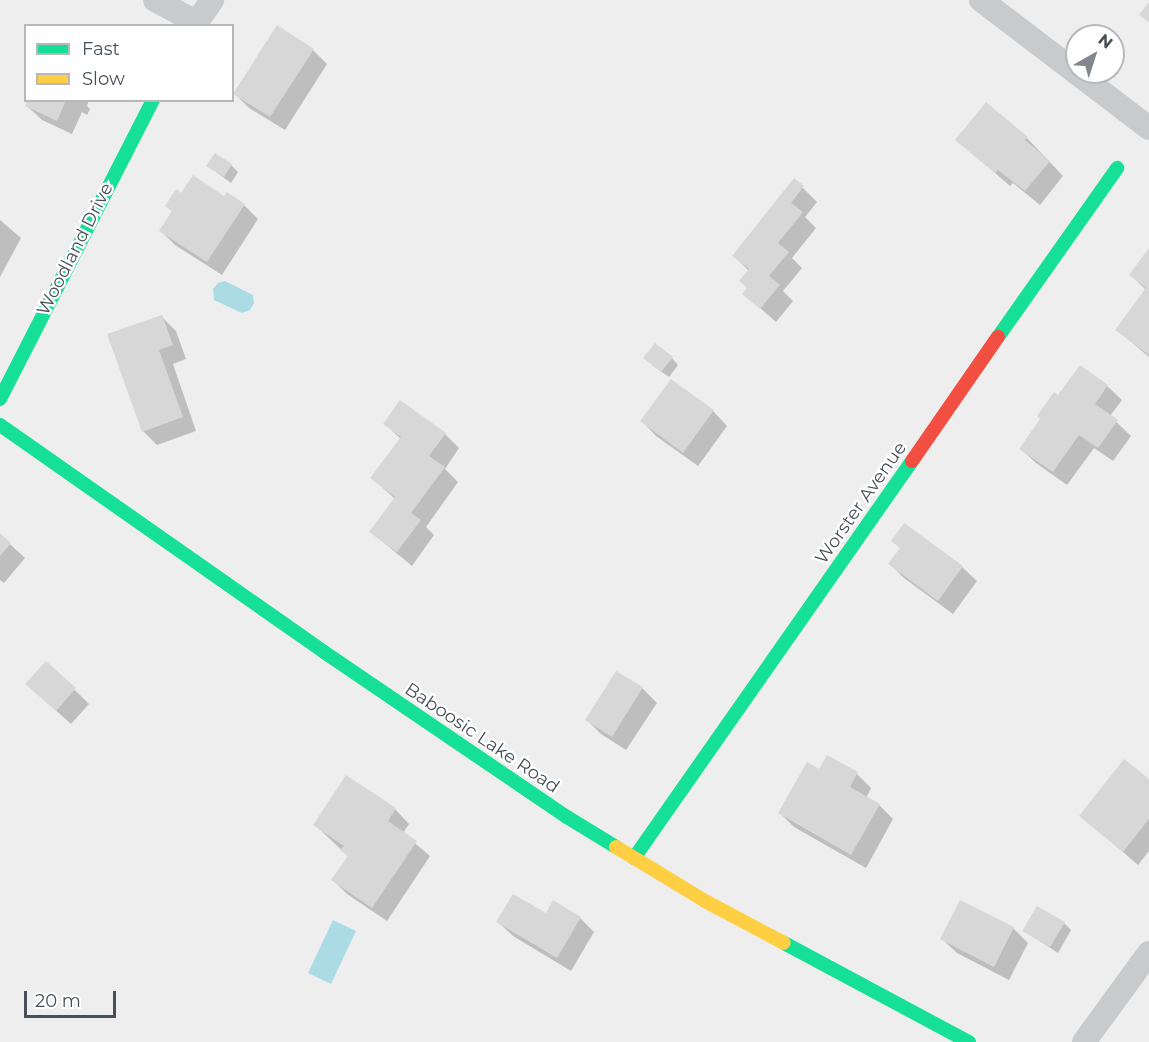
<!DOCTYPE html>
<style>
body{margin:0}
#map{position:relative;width:1149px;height:1042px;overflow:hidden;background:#eee;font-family:Montserrat,sans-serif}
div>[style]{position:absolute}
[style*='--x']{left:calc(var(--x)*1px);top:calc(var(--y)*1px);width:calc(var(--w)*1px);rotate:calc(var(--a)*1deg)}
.water>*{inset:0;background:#abdce6}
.shadow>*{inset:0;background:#0003}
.building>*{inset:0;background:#d7d7d8}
.street>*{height:24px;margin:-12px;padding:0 12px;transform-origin:12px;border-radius:12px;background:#c8cacc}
.fast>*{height:14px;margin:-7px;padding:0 7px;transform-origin:7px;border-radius:7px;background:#16e098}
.slow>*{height:14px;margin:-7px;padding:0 7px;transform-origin:7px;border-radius:7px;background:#ffcf43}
.jam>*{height:14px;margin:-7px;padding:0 7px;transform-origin:7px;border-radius:7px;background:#f24e42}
span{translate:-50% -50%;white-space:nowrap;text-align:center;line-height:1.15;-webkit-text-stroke:4.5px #fff;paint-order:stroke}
.street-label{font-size:18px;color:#475058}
.legend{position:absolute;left:24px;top:24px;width:210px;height:78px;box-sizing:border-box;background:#fff;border:2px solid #b5b9bc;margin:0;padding:8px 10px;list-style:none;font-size:18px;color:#475058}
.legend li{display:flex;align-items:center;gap:12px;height:30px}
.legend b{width:30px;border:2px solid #b5b9bc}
.north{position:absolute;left:1065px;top:24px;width:60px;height:60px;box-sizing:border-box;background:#fff;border:2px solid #b5b9bc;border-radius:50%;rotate:39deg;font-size:16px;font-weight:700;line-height:24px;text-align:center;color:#475058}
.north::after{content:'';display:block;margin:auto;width:21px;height:27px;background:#81878c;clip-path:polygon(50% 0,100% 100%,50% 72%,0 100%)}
.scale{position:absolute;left:24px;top:991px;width:92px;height:27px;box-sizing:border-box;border:3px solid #475058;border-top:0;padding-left:8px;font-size:18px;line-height:21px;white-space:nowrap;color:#475058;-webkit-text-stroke:4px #fff;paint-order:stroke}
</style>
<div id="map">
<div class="water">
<div style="clip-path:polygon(225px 281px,253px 295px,254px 303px,250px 310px,242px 313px,214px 300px,213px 289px,218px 283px)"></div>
<div style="clip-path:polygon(333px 920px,356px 931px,331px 984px,308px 973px)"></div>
</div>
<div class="shadow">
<div style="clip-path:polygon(313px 50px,327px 64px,285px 130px,249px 108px,235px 94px)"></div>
<div style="clip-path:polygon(30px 100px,89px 100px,87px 106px,90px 109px,87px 115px,82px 112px,72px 134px,42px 120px,27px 106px)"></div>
<div style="clip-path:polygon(1027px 138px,1063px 176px,1040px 205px,1013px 183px,1010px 186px,957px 140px)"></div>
<div style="clip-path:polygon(231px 165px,238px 172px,231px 183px,208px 166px)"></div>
<div style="clip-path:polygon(795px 180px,817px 202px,805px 217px,816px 228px,792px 258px,802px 268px,783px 291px,793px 301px,776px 322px,744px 294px,748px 289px,749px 271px,734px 256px)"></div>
<div style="clip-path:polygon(182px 195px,225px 198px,244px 205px,258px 219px,222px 275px,175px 245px,161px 231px,173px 212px,167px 206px)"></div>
<div style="clip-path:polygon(0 220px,21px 238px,0 277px)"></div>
<div style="clip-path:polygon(1149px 252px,1149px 357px,1117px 330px,1146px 290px,1131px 275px)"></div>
<div style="clip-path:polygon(162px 317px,176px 331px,186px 359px,173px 364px,196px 431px,157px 445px,143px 431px)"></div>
<div style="clip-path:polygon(672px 358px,678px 365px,669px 377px,652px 365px)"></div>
<div style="clip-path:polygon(671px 381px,713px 411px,727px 426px,698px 466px,656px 436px,642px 421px)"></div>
<div style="clip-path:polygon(1107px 386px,1122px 400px,1110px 416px,1131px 436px,1113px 461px,1094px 448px,1067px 485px,1036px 463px,1021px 449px,1059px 398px)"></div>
<div style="clip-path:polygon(385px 424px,445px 434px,459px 448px,445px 469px,458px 482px,426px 527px,434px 535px,412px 566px,371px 532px,395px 499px,372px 478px,401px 439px)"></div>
<div style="clip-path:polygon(905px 525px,962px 567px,977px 581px,953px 614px,904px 578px,890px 564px,901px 549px)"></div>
<div style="clip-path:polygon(0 535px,25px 558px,4px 583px,0 580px)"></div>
<div style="clip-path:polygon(617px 673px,642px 688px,657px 703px,626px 750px,601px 734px,587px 720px)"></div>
<div style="clip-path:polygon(75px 690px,89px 704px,71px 724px,42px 698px)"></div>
<div style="clip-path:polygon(820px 771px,857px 774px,871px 788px,866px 798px,879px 805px,893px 819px,866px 868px,794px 827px,780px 813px)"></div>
<div style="clip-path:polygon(1149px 781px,1149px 851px,1138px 865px,1081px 816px)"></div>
<div style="clip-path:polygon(395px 809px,409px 824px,403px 833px,430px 856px,387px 921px,347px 894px,333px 880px,349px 857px,315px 825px)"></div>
<div style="clip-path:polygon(961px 902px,1013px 928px,1028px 943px,1009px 980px,957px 953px,942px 939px)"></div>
<div style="clip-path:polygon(546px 915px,580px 918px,594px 932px,571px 971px,513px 936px,498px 922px)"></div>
<div style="clip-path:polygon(1064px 923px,1071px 930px,1058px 953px,1024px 931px)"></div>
</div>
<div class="building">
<div style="clip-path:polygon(1149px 2px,1149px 22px,1139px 15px)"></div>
<div style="clip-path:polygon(277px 25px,314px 49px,270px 117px,233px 94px)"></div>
<div style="clip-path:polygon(28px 100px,66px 100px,57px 121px,25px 106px)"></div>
<div style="clip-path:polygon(986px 102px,1028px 137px,1025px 140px,1050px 161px,1025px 191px,998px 170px,995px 173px,955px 140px)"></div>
<div style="clip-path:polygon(215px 153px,232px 164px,224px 177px,206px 166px)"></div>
<div style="clip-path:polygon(193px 175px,224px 196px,227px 192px,245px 204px,207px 262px,159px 231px,172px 211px,165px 206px,176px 189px,181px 193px)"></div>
<div style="clip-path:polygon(794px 178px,804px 186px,791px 203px,803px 212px,778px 243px,789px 252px,769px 276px,780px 285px,760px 309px,742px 294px,747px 288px,739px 281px,749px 269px,732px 256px)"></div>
<div style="clip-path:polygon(1149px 248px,1149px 355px,1115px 330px,1146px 288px,1129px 275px)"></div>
<div style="clip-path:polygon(162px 315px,173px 345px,159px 350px,183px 417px,142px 432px,107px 334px)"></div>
<div style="clip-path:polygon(655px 343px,673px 357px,661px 372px,643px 358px)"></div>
<div style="clip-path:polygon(1080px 365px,1108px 385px,1095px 404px,1118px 420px,1098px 448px,1079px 435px,1053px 472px,1019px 449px,1040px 419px,1037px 416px,1054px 392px,1058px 395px)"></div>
<div style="clip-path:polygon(671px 379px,714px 410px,683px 453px,640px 421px)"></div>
<div style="clip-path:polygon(400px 400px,446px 433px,429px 456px,445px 467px,411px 513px,421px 520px,397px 552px,369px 532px,395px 497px,370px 478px,401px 437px,383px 424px)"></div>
<div style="clip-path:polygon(904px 523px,963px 566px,938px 601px,888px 564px,900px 548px,891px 541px)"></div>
<div style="clip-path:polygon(0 533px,11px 543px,0 556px)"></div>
<div style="clip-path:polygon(46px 661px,76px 688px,56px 711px,25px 684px)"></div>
<div style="clip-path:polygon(616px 671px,643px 687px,612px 737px,585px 720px)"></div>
<div style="clip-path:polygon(827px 755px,858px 772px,850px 787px,880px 804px,851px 855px,778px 813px,807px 762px,819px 769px)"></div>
<div style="clip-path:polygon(1124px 759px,1149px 779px,1149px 819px,1123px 852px,1079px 816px)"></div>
<div style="clip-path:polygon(346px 775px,396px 808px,388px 821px,417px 841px,372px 908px,331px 880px,348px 856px,340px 850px,344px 846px,313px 825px)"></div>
<div style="clip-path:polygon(513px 894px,546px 913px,553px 900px,581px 917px,557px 958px,496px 922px)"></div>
<div style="clip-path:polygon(960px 900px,1014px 927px,994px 967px,940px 939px)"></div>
<div style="clip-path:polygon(1037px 906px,1065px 922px,1050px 947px,1022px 931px)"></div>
</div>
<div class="street">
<div style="--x:155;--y:0;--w:47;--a:28.2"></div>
<div style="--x:981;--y:0;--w:211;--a:37.3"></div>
<div style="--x:194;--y:26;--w:32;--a:-55"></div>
<div style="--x:1084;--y:1042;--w:110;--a:-53.9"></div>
</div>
<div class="fast">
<div style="--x:998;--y:337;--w:207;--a:-54.8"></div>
<div style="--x:0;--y:399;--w:336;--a:-62.9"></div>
<div style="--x:0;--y:425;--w:396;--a:35"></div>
<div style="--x:324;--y:652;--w:294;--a:34.2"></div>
<div style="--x:567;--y:817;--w:57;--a:31.5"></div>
<div style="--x:634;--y:858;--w:485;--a:-55"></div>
<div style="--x:784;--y:943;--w:210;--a:28.2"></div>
</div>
<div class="slow">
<div style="--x:616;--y:847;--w:104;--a:31.2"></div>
<div style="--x:705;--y:901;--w:89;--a:28"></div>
</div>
<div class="jam">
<div style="--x:912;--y:461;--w:151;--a:-55.3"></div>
</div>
<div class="street-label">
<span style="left:75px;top:249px;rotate:-63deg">Woodland Drive</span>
<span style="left:861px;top:503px;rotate:-55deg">Worster Avenue</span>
<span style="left:482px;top:738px;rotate:34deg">Baboosic Lake Road</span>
</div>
<ul class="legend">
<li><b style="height:8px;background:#16e098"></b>Fast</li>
<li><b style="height:8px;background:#ffcf43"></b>Slow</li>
</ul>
<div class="north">N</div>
<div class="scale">20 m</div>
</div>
